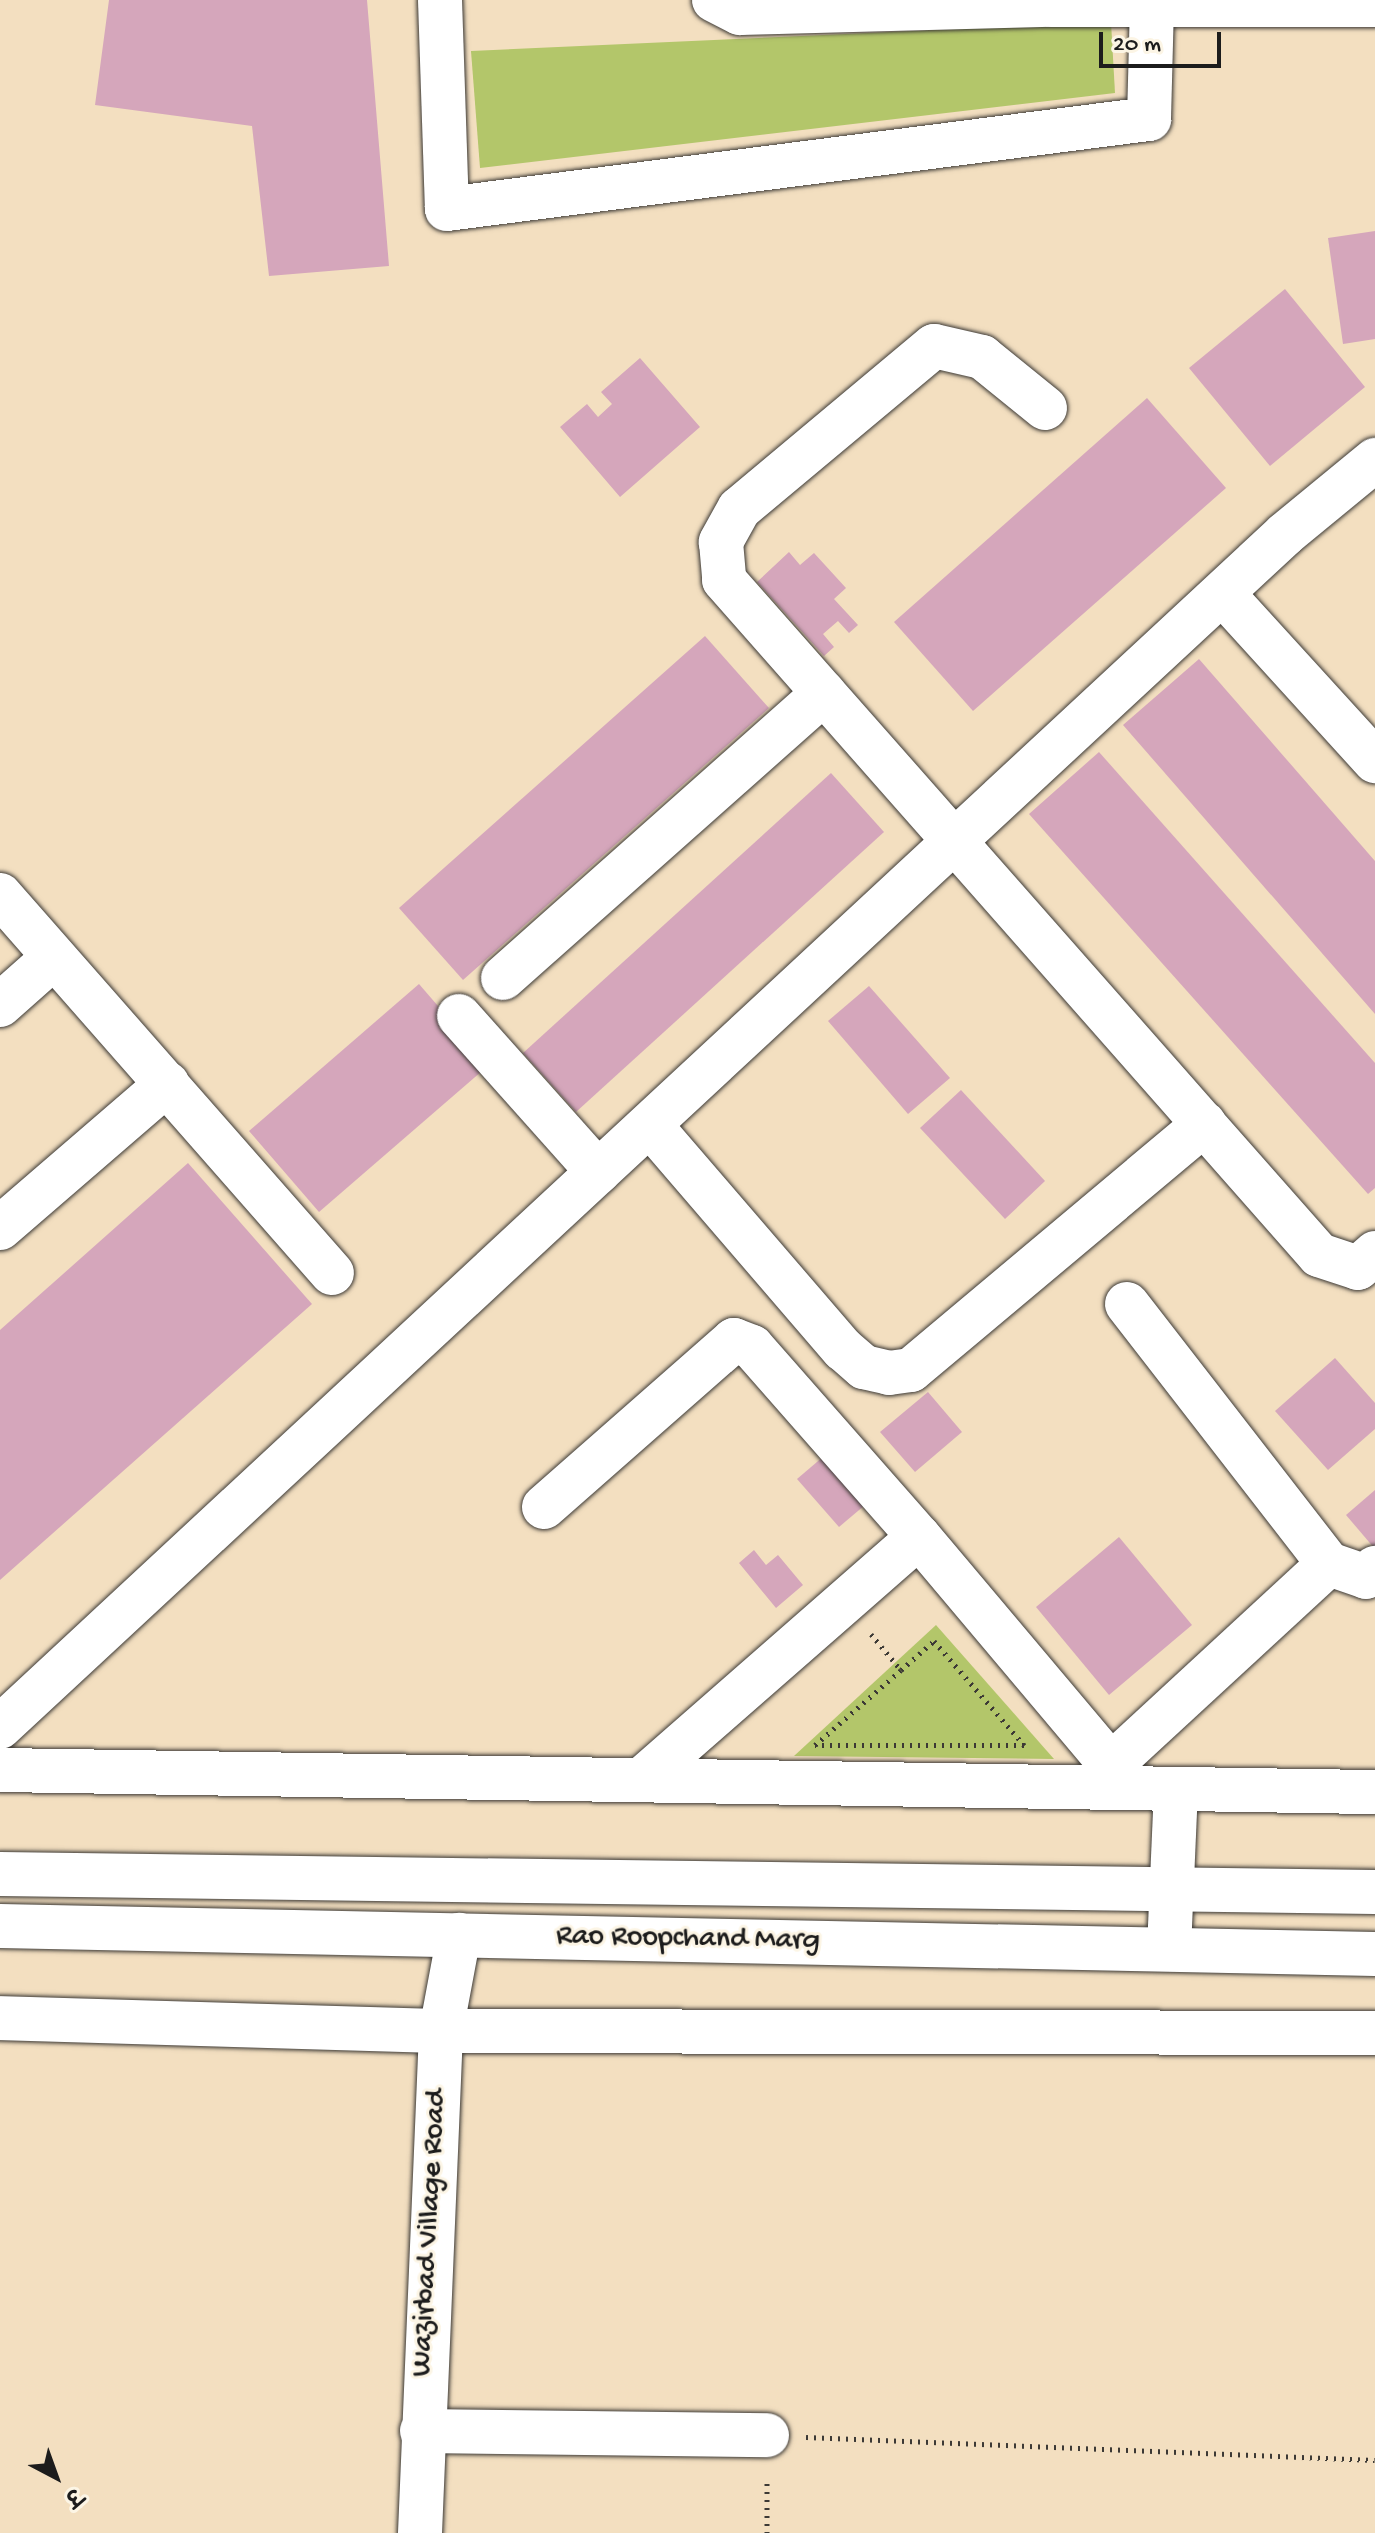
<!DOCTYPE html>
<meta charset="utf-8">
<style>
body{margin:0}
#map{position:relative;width:1375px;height:2533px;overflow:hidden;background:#f3dfc0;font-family:"Gochi Hand","Playpen Sans Deva",sans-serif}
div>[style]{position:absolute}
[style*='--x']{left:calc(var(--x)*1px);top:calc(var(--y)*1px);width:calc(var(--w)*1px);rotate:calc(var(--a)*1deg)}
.green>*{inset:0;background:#b3c66a}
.building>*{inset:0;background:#d5a6bb}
.path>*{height:5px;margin-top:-2.5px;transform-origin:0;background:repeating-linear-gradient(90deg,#3c3935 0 2px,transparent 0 8px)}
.roads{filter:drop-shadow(0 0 2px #3c3935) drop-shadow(0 0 2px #3c3935)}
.minor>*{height:44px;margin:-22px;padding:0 22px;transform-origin:22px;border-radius:22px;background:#fff}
.major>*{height:44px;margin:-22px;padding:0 22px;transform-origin:22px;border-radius:22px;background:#fff}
span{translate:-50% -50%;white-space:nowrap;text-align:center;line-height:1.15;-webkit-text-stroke:6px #fcf5e5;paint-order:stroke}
.street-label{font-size:30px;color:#1c1c1c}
.north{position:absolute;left:16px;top:2437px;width:80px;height:80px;-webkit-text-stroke:6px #fcf5e5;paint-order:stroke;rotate:139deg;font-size:22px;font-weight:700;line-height:32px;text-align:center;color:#1c1c1c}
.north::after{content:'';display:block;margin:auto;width:28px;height:36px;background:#1c1c1c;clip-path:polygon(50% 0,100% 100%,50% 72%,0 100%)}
.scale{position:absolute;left:1099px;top:32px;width:122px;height:36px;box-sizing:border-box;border:4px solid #1c1c1c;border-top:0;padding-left:10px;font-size:24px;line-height:28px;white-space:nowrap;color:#1c1c1c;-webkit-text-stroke:6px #fcf5e5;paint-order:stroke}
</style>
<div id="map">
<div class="green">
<div style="clip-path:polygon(1111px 22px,1115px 93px,480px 168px,471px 51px)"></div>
<div style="clip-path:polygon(936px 1625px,1054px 1759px,794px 1756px)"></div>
</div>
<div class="building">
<div style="clip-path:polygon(109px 0,367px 0,389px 266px,269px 276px,252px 126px,95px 105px)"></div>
<div style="clip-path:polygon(1375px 231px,1375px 339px,1343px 344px,1328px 238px)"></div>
<div style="clip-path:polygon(1285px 289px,1365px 387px,1270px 466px,1189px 368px)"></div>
<div style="clip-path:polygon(640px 358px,700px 427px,620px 497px,560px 427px,587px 404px,598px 417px,612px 404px,601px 392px)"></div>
<div style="clip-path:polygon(1147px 398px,1226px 488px,973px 711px,894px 622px)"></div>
<div style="clip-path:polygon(789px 552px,800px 565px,814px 553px,846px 588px,834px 599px,858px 625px,849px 633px,838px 621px,823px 634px,834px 647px,824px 656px,757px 582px)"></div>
<div style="clip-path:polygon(705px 636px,769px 708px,463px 980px,399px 908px)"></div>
<div style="clip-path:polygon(1199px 659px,1375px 861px,1375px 1014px,1123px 725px)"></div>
<div style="clip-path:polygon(1099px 752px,1375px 1063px,1375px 1188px,1368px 1194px,1029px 814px)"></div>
<div style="clip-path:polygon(831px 773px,884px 832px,576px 1112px,523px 1053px)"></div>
<div style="clip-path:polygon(419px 984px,489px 1065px,319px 1212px,249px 1131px)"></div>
<div style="clip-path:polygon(869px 986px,950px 1078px,908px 1114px,828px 1021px)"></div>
<div style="clip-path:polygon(961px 1090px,1045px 1181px,1005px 1219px,920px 1128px)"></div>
<div style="clip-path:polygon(188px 1163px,312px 1304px,0 1580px,0 1330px)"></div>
<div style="clip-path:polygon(1335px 1358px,1375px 1403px,1375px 1429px,1328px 1470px,1275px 1411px)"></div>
<div style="clip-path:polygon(928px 1392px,962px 1432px,915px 1472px,880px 1432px)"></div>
<div style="clip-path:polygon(824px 1456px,865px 1505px,839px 1527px,797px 1479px)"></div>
<div style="clip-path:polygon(1375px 1490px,1375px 1549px,1346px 1515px)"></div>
<div style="clip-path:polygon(1119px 1537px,1192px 1625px,1109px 1695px,1036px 1607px)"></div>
<div style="clip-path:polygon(754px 1550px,766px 1565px,778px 1555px,803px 1585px,776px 1608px,739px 1563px)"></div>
</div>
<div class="path">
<div style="--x:871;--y:1634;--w:47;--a:50.2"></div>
<div style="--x:934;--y:1641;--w:138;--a:49.1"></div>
<div style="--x:1024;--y:1745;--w:209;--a:180"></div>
<div style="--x:815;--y:1745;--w:114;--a:-41.1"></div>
<div style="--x:901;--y:1670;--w:44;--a:-41.3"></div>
<div style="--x:806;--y:2437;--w:569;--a:2.31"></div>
<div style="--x:767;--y:2533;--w:55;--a:-90"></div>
</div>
<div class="roads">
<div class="minor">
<div style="--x:440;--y:0;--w:209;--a:88.1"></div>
<div style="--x:447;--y:209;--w:708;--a:-7.31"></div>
<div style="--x:1149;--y:119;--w:114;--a:-88.5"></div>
<div style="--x:714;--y:0;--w:29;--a:27"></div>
<div style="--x:740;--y:13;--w:311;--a:-1.5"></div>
<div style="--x:1051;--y:5;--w:324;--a:0"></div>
<div style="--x:1045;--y:408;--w:81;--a:-141"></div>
<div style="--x:982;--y:357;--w:49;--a:-167.1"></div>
<div style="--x:934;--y:346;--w:254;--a:140.1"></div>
<div style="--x:739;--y:509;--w:38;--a:119"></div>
<div style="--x:721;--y:542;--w:38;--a:85"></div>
<div style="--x:724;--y:580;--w:900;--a:48.6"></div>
<div style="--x:1319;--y:1255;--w:41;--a:18.4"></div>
<div style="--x:1358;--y:1268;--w:23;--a:-41"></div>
<div style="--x:1223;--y:594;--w:226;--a:47.7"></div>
<div style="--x:0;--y:895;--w:503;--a:48.71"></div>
<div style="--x:503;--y:978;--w:429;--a:-41.6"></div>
<div style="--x:0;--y:1005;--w:72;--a:-41.6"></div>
<div style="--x:459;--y:1016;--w:209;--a:48.3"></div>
<div style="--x:650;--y:1125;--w:296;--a:49.3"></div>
<div style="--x:843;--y:1349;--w:28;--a:41"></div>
<div style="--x:864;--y:1367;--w:26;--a:13"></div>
<div style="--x:889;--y:1373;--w:22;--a:-8"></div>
<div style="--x:911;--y:1370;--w:383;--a:-40"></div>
<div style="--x:0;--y:1228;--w:221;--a:-40.8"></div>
<div style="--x:1127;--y:1304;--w:329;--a:52.2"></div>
<div style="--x:1329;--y:1564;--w:39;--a:19"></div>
<div style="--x:1366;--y:1577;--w:13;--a:-45"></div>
<div style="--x:544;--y:1507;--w:253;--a:-41.3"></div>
<div style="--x:734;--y:1340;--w:19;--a:21"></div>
<div style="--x:752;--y:1347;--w:253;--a:48.7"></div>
<div style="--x:0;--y:1727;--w:1753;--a:-42.87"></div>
<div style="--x:1285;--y:534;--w:117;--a:-39.4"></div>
<div style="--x:1112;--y:1764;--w:295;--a:-42.7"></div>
<div style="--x:0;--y:1770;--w:1375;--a:0.92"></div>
<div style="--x:641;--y:1780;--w:369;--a:-41.2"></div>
<div style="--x:919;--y:1537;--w:328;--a:49.9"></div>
<div style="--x:1169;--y:1949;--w:160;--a:-87.5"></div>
<div style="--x:0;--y:2018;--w:441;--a:1.7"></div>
<div style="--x:441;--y:2031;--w:934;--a:0.12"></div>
<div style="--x:422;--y:2431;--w:345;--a:0.7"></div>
<div style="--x:420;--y:2533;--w:502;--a:-87.6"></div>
<div style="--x:441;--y:2031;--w:98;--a:-79.4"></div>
</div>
<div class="major">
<div style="--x:0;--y:1874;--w:1375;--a:0.75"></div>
<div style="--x:0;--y:1926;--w:1375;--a:1.17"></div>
</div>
</div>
<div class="street-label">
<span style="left:688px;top:1940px;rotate:1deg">Rao Roopchand Marg</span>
<span style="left:431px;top:2233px;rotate:-87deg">Wazirbad Village Road</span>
</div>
<div class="north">उ</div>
<div class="scale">20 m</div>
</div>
